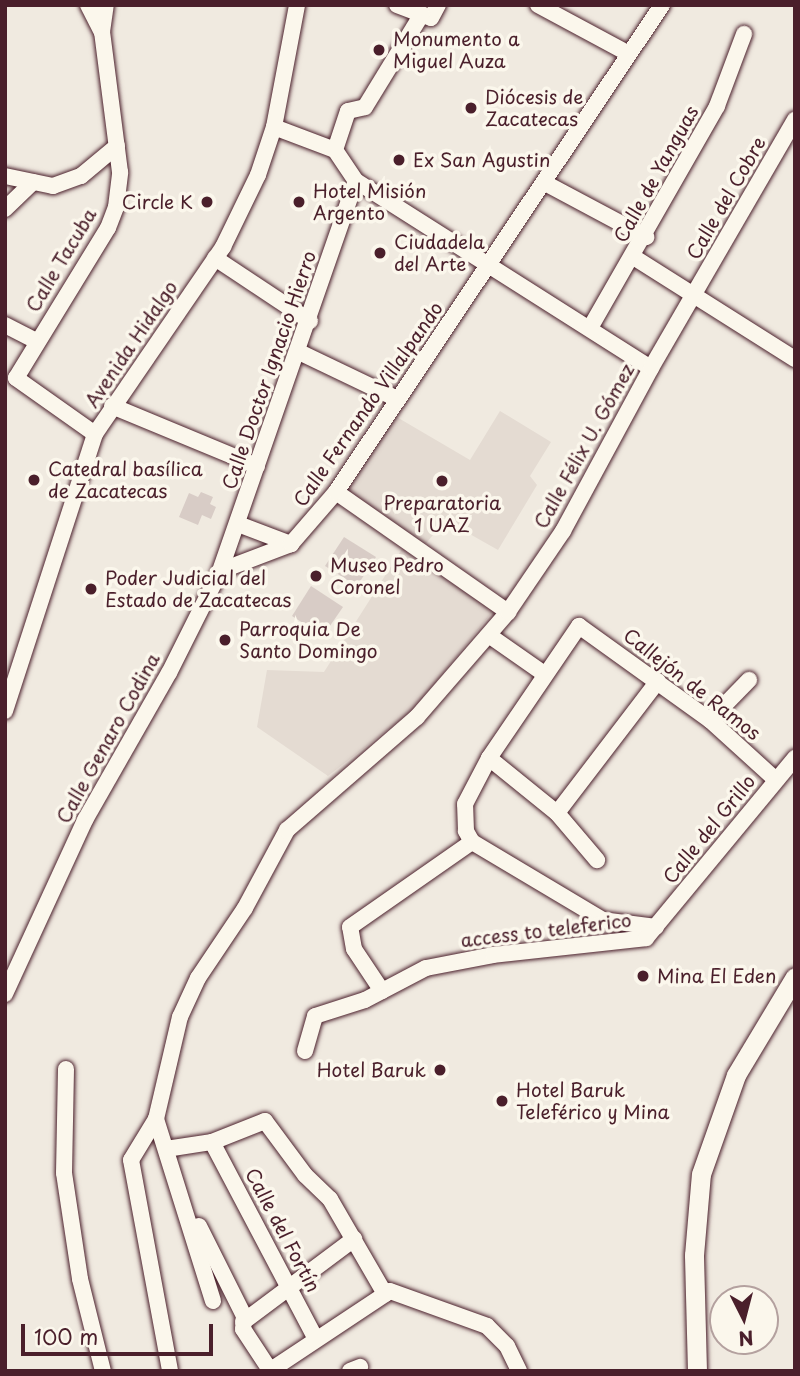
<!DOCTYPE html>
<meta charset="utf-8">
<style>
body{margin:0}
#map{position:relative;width:800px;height:1376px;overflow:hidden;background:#f0eae0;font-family:"Playpen Sans",sans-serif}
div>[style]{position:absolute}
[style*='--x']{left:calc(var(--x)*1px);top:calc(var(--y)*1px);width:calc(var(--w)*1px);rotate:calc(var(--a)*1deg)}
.built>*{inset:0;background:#e4dbd2}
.green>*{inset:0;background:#d8ccc6}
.roads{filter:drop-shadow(0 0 2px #4a1f2b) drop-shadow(0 0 2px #4a1f2b)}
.minor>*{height:16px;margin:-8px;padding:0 8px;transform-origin:8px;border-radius:8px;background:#fbf7ec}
.major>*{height:19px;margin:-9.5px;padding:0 9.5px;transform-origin:9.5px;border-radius:9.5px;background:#fbf7ec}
.dots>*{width:19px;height:19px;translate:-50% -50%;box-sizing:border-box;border:4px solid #fbf7ec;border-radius:50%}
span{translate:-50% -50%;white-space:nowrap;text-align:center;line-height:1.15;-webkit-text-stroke:7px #fbf7ec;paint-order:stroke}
.poi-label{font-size:19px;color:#4a1f2b}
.left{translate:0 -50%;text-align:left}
.right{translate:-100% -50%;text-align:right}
.street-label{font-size:19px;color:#4a1f2b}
.frame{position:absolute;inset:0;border:7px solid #4a1f2b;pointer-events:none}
.north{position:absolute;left:709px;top:1285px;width:70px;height:70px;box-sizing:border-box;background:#fbf7ec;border:2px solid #b4a19f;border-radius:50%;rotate:174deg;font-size:19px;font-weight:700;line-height:28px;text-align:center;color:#4a1f2b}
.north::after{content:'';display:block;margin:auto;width:24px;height:32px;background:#4a1f2b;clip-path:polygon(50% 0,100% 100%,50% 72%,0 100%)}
.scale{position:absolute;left:21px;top:1324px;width:192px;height:32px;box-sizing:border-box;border:4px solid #4a1f2b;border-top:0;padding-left:9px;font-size:21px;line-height:24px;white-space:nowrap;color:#4a1f2b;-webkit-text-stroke:5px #fbf7ec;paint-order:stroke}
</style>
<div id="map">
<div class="built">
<div style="clip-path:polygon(500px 411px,551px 442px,530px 476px,537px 485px,498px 550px,445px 520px,424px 546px,344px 489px,395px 416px,470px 460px)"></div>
<div style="clip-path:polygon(402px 549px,494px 610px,414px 709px,328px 776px,257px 727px,267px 670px,324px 672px)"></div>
</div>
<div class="green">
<div style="clip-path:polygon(201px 492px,213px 497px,210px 504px,216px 507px,211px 519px,202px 515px,198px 525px,179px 517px,189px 493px,198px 497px)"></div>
<div style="clip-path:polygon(344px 537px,376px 557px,357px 586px,325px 566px)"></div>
<div style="clip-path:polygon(311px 586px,343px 607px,323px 636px,292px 616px)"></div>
</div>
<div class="roads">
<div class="minor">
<div style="--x:88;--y:5;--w:30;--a:63"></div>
<div style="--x:397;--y:5;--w:36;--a:21"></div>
<div style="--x:431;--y:18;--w:15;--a:-62"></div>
<div style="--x:538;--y:5;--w:103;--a:28.3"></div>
<div style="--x:274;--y:127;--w:65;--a:20.7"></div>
<div style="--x:335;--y:150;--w:37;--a:56"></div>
<div style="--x:356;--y:181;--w:349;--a:32.4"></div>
<div style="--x:335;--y:150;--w:41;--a:-71.6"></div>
<div style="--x:348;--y:111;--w:17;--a:-13"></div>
<div style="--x:365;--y:107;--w:109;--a:-58.5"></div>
<div style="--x:5;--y:176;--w:49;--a:11.8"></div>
<div style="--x:53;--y:186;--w:30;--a:-20"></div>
<div style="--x:81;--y:176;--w:47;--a:-39.8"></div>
<div style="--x:545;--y:183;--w:115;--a:28.1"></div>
<div style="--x:5;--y:209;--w:39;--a:-44"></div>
<div style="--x:215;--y:258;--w:114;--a:33.6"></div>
<div style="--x:635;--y:258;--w:189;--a:32.3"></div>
<div style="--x:5;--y:325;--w:35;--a:27"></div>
<div style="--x:590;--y:328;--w:256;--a:-60.2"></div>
<div style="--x:717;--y:106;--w:77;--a:-69.4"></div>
<div style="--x:299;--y:352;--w:109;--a:25.6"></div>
<div style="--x:112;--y:406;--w:157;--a:22.5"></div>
<div style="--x:95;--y:434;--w:97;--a:-144.7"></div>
<div style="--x:16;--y:378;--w:176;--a:-58.5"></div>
<div style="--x:108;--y:228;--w:22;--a:-69"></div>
<div style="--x:116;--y:207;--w:35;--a:-83"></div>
<div style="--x:120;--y:172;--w:141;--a:-97.3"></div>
<div style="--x:102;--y:32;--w:27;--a:-82"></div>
<div style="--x:336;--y:492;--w:210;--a:34.9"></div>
<div style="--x:238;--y:524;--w:57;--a:20.7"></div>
<div style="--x:220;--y:571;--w:413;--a:-70.8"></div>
<div style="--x:490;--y:636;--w:65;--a:34.9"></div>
<div style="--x:5;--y:711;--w:291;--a:-72"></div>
<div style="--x:95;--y:434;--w:227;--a:-55.6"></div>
<div style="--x:223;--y:247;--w:80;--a:-64.1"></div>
<div style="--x:258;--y:175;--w:51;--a:-71.6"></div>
<div style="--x:274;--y:127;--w:124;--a:-79.3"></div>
<div style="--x:710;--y:720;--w:56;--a:-45.7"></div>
<div style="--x:489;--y:758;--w:87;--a:39"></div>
<div style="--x:557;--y:813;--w:62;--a:49.6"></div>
<div style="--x:557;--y:813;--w:166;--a:-52.6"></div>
<div style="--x:656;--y:927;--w:53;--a:-172.5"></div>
<div style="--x:603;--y:920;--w:152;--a:-149.2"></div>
<div style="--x:472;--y:842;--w:13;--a:-119"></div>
<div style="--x:466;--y:831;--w:27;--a:-92"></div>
<div style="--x:465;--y:804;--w:52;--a:-62.4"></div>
<div style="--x:489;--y:758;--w:160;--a:-55.7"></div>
<div style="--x:579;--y:626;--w:161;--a:35.7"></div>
<div style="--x:710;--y:720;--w:89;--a:42.3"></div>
<div style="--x:382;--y:991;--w:50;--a:-123.7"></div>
<div style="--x:354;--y:949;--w:22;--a:-100"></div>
<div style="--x:350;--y:927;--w:149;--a:-34.9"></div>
<div style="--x:5;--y:994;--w:192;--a:-65.3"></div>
<div style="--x:85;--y:820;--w:169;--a:-60.3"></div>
<div style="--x:169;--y:673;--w:114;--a:-63.4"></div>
<div style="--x:220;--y:571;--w:76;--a:-20.8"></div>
<div style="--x:291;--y:544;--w:69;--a:-49.1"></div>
<div style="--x:336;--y:492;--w:586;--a:-56.2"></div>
<div style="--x:305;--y:1051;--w:36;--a:-74"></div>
<div style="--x:315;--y:1016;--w:52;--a:-17.7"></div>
<div style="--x:365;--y:1000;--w:69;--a:-27.7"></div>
<div style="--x:426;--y:968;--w:68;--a:-11"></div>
<div style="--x:493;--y:955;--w:154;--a:-6.3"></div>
<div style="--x:646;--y:938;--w:234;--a:-50.4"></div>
<div style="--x:66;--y:1069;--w:104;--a:91.1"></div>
<div style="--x:64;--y:1173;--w:107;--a:81.4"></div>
<div style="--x:80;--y:1279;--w:95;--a:76"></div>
<div style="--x:156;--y:1119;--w:48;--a:121.4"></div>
<div style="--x:131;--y:1160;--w:215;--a:79.5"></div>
<div style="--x:212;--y:1142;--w:223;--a:62.2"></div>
<div style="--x:166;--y:1149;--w:47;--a:-8.7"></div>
<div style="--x:212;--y:1142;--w:57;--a:-21.6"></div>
<div style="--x:265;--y:1121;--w:67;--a:53.5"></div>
<div style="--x:305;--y:1175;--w:35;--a:44"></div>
<div style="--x:330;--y:1199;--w:110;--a:59.9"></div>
<div style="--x:199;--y:1226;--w:101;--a:63.4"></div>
<div style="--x:244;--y:1316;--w:13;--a:94"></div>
<div style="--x:243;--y:1329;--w:45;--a:56.7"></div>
<div style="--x:268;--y:1367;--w:6;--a:9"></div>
<div style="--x:213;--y:1301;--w:191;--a:-107.4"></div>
<div style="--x:156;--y:1119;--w:105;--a:-76.8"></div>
<div style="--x:180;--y:1017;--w:43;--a:-65.2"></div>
<div style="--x:198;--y:978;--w:84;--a:-56.1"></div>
<div style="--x:245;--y:908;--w:89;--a:-61.7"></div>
<div style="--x:287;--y:830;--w:172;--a:-41"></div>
<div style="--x:417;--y:717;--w:139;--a:-49.1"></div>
<div style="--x:508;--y:612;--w:98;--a:-55.8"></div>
<div style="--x:563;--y:531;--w:185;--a:-61.6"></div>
<div style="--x:651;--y:368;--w:287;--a:-59.9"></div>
<div style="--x:243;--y:1322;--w:139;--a:-36.8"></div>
<div style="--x:274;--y:1368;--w:139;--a:-33.6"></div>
<div style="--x:390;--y:1291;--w:103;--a:19.8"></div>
<div style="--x:487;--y:1326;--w:28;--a:45"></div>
<div style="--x:507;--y:1346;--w:28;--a:64"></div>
<div style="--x:350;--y:1371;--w:11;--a:-22"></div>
</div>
<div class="major">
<div style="--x:697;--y:1371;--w:116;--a:-91.5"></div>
<div style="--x:694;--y:1255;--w:81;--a:-85.1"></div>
<div style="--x:701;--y:1174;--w:105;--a:-70.5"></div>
<div style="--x:736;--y:1075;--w:114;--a:-59"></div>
</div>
</div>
<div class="dots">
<div style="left:379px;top:50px;background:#4a1f2b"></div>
<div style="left:471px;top:108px;background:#4a1f2b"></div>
<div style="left:399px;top:160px;background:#4a1f2b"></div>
<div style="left:207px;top:202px;background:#4a1f2b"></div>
<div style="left:299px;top:202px;background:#4a1f2b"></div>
<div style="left:380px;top:253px;background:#4a1f2b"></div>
<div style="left:34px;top:480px;background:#4a1f2b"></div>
<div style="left:442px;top:481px;background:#4a1f2b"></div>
<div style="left:316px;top:576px;background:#4a1f2b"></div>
<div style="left:91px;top:589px;background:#4a1f2b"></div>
<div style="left:225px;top:640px;background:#4a1f2b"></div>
<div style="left:643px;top:976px;background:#4a1f2b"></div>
<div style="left:440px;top:1070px;background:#4a1f2b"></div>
<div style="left:502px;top:1101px;background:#4a1f2b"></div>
</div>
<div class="poi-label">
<span class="left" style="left:393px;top:50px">Monumento a<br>Miguel Auza</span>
<span class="left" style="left:485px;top:108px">Diócesis de<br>Zacatecas</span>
<span class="left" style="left:413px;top:160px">Ex San Agustin</span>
<span class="left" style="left:313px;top:202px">Hotel Misión<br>Argento</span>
<span class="right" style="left:193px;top:202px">Circle K</span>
<span class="left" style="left:394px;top:253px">Ciudadela<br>del Arte</span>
<span class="left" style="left:48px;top:480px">Catedral basílica<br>de Zacatecas</span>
<span style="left:442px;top:514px">Preparatoria<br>1 UAZ</span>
<span class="left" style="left:330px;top:576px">Museo Pedro<br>Coronel</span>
<span class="left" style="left:105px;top:589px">Poder Judicial del<br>Estado de Zacatecas</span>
<span class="left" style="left:239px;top:640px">Parroquia De<br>Santo Domingo</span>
<span class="left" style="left:657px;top:976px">Mina El Eden</span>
<span class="right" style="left:426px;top:1070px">Hotel Baruk</span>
<span class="left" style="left:516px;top:1101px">Hotel Baruk<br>Teleférico y Mina</span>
</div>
<div class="street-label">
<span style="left:656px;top:174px;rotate:-61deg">Calle de Yanguas</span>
<span style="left:726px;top:198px;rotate:-60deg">Calle del Cobre</span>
<span style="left:61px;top:260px;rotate:-59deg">Calle Tacuba</span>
<span style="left:131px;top:344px;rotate:-56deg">Avenida Hidalgo</span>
<span style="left:269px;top:370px;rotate:-71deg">Calle Doctor Ignacio Hierro</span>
<span style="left:368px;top:404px;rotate:-55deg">Calle Fernando Villalpando</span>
<span style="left:584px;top:446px;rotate:-61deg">Calle Félix U. Gómez</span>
<span style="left:692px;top:684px;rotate:38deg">Callejón de Ramos</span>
<span style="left:108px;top:738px;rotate:-61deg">Calle Genaro Codina</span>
<span style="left:709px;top:829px;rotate:-51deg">Calle del Grillo</span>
<span style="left:546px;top:930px;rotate:-7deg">access to teleferico</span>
<span style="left:283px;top:1230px;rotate:62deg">Calle del Fortín</span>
</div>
<div class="frame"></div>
<div class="north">N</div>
<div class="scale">100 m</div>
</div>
